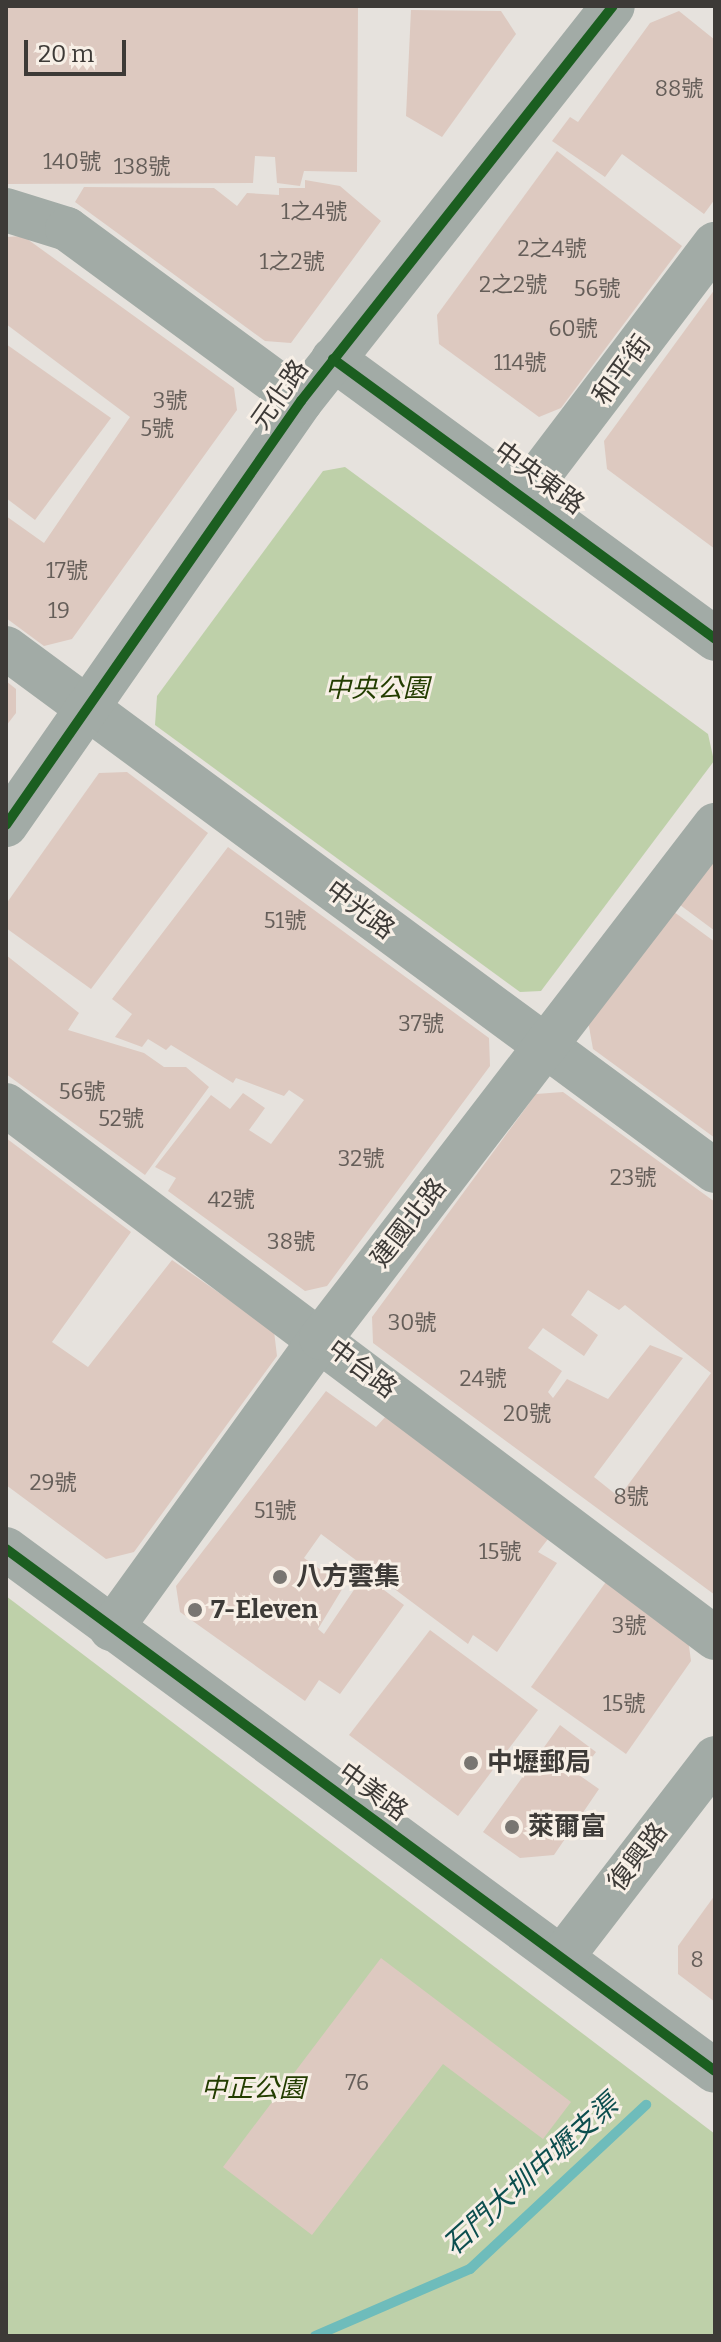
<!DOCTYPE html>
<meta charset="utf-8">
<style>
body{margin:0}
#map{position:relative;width:721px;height:2342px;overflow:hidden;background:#e6e2dd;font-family:Bitter,"Noto Sans TC",serif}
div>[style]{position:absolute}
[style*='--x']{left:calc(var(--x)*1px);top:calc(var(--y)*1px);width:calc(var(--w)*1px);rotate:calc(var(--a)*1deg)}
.green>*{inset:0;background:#bed0a9}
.stream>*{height:10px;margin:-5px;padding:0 5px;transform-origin:5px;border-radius:5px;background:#6ebcbb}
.building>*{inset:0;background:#ddc9c0}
.minor>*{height:44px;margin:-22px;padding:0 22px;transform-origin:22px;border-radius:22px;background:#a2aba6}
.cycleway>*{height:10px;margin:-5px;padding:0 5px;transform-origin:5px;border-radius:5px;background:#1b5e20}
.dots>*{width:22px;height:22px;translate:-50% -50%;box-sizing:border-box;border:4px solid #f7efe6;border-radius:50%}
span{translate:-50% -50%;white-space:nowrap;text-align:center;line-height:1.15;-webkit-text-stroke:6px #f7efe6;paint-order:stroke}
.number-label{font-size:22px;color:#655e59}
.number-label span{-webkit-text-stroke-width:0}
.street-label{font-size:26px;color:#3d3a37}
.park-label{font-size:26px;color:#233d00;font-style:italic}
.poi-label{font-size:26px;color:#3d3a37;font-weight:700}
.left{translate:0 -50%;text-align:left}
.water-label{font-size:28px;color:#0c4e4e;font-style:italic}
.frame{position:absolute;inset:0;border:8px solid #3d3a37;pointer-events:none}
.scale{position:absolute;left:24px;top:40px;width:102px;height:36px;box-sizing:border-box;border:4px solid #3d3a37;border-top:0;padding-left:10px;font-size:24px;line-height:28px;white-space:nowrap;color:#3d3a37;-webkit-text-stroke:6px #f7efe6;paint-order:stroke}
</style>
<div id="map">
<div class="green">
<div style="clip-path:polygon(345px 467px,708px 734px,714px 761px,541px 991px,520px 992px,155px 725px,157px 696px,323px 471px)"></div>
<div style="clip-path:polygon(6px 1596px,715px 2134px,715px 2336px,6px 2336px)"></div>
</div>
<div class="stream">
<div style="--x:315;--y:2336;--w:169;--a:-23.4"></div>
<div style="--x:470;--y:2269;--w:241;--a:-43"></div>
</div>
<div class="building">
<div style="clip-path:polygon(6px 6px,358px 6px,357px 172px,304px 171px,300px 186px,277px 183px,275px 157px,255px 156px,253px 183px,6px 184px)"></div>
<div style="clip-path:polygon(411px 10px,501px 11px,516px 34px,442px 137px,406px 116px)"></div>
<div style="clip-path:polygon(679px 11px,715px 40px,715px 199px,704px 214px,622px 154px,605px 177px,552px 141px,570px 117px,578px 122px,650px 23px)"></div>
<div style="clip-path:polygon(557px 151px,682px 246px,561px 408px,539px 417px,439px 344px,437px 315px)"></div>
<div style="clip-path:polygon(305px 180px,340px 186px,381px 221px,291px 343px,265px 341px,75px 202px,84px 187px,214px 188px,237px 206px,247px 193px,279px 195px,279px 188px,305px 188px)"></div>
<div style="clip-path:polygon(23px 236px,234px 388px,237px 410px,72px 639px,44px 646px,6px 618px,6px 516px,44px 543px,130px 417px,6px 324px,6px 237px)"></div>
<div style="clip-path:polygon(715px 289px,715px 549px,607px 469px,604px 441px)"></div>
<div style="clip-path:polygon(6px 344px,111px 418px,35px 520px,6px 498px)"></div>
<div style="clip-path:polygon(6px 681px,16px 689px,16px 713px,6px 726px)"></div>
<div style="clip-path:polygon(127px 772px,208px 833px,91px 989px,6px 928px,6px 904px,99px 773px)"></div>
<div style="clip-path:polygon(228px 847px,489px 1038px,490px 1066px,327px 1286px,305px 1291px,168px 1191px,176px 1178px,155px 1167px,211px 1095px,230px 1109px,243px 1093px,265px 1108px,249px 1130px,271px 1144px,304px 1100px,289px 1090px,284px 1096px,236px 1078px,233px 1083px,171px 1045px,166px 1050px,148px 1039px,142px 1047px,115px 1037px,132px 1014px,112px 999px)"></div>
<div style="clip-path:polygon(715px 847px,715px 931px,676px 902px)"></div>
<div style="clip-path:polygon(670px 909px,715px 942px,715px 1138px,593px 1049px,588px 1021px)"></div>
<div style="clip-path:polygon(6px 955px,79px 1013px,68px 1030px,144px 1053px,164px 1067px,186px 1067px,209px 1087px,145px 1175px,6px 1074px)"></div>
<div style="clip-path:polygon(evenodd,563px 1092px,715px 1202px,715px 1595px,373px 1343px,372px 1317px,536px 1094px,563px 1092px,588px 1290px,619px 1310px,625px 1305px,711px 1373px,619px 1497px,594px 1477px,683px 1358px,650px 1345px,608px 1399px,567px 1379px,553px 1398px,548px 1392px,562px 1371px,528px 1348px,543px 1328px,584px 1356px,598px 1335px,571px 1315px,588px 1290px)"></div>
<div style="clip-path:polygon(6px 1138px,131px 1232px,52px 1342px,88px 1367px,172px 1260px,274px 1331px,277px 1356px,134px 1552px,106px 1559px,6px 1485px)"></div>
<div style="clip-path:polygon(326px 1391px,376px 1427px,387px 1415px,548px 1539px,538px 1552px,557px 1563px,497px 1652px,473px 1635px,468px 1644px,321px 1534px,304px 1558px,344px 1586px,318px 1629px,324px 1634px,364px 1575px,404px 1605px,340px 1694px,319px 1680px,305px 1701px,180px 1612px,176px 1586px)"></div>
<div style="clip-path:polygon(608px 1579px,688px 1639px,691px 1661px,626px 1754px,531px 1687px)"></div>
<div style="clip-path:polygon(430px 1630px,538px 1710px,458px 1816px,349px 1735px)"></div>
<div style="clip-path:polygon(560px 1725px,596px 1752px,579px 1775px,599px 1789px,554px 1855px,520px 1858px,483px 1832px)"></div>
<div style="clip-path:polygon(715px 1895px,715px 2002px,678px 1974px,678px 1946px)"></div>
<div style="clip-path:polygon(381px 1958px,571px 2102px,543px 2139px,443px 2064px,312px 2235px,223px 2167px)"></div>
</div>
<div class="minor">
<div style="--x:6;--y:210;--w:64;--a:17.3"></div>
<div style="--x:67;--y:229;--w:290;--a:36.3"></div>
<div style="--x:333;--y:359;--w:474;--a:36.2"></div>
<div style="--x:525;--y:494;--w:314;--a:-52.8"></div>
<div style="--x:6;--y:648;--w:881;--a:36.41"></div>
<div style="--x:6;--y:825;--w:517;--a:-55.17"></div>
<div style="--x:301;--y:401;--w:503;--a:-51.7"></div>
<div style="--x:6;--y:1105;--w:887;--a:36.93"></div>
<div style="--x:6;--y:1549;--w:880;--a:36.36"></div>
<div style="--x:111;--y:1629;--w:359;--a:-54.2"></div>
<div style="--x:321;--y:1338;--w:647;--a:-52.47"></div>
<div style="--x:562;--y:1957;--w:251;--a:-52.4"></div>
</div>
<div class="cycleway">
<div style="--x:333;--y:359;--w:474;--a:36.2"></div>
<div style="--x:6;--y:825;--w:517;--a:-55.17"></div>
<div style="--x:301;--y:401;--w:503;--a:-51.7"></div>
<div style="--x:6;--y:1549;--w:880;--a:36.36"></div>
</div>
<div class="dots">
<div style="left:280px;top:1577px;background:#787571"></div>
<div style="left:195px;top:1610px;background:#787571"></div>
<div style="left:471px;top:1763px;background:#787571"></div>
<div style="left:512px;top:1827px;background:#787571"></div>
</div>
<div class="number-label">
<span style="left:679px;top:89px">88號</span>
<span style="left:72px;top:162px">140號</span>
<span style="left:142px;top:167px">138號</span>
<span style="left:314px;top:212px">1之4號</span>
<span style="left:552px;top:249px">2之4號</span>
<span style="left:292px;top:262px">1之2號</span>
<span style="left:513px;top:285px">2之2號</span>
<span style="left:597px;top:289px">56號</span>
<span style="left:573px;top:329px">60號</span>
<span style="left:520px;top:363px">114號</span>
<span style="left:170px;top:401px">3號</span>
<span style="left:157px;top:429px">5號</span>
<span style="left:67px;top:571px">17號</span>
<span style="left:59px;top:611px">19</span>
<span style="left:285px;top:921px">51號</span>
<span style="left:421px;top:1024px">37號</span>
<span style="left:82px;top:1092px">56號</span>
<span style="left:121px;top:1119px">52號</span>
<span style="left:361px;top:1159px">32號</span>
<span style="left:633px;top:1178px">23號</span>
<span style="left:231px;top:1200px">42號</span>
<span style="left:291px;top:1242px">38號</span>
<span style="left:412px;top:1323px">30號</span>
<span style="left:483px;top:1379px">24號</span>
<span style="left:527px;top:1414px">20號</span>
<span style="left:53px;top:1483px">29號</span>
<span style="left:631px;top:1497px">8號</span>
<span style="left:275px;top:1511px">51號</span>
<span style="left:500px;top:1552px">15號</span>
<span style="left:629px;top:1626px">3號</span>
<span style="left:624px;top:1704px">15號</span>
<span style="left:697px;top:1960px">8</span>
<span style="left:357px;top:2083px">76</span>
</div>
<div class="street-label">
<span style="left:622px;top:370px;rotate:-54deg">和平街</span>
<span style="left:280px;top:395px;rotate:-55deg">元化路</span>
<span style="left:539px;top:478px;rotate:36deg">中央東路</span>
<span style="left:360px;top:910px;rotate:37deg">中光路</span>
<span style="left:409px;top:1223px;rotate:-52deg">建國北路</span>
<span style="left:362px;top:1369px;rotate:37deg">中台路</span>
<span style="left:373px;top:1792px;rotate:36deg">中美路</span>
<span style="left:638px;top:1857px;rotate:-52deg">復興路</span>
</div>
<div class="park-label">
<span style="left:377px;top:689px">中央公園</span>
<span style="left:253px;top:2089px">中正公園</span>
</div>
<div class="poi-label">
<span class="left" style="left:296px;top:1577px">八方雲集</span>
<span class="left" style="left:211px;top:1610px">7-Eleven</span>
<span class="left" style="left:487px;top:1763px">中壢郵局</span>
<span class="left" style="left:528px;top:1827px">萊爾富</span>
</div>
<div class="water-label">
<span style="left:531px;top:2175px;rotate:-42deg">石門大圳中壢支渠</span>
</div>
<div class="frame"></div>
<div class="scale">20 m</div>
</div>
